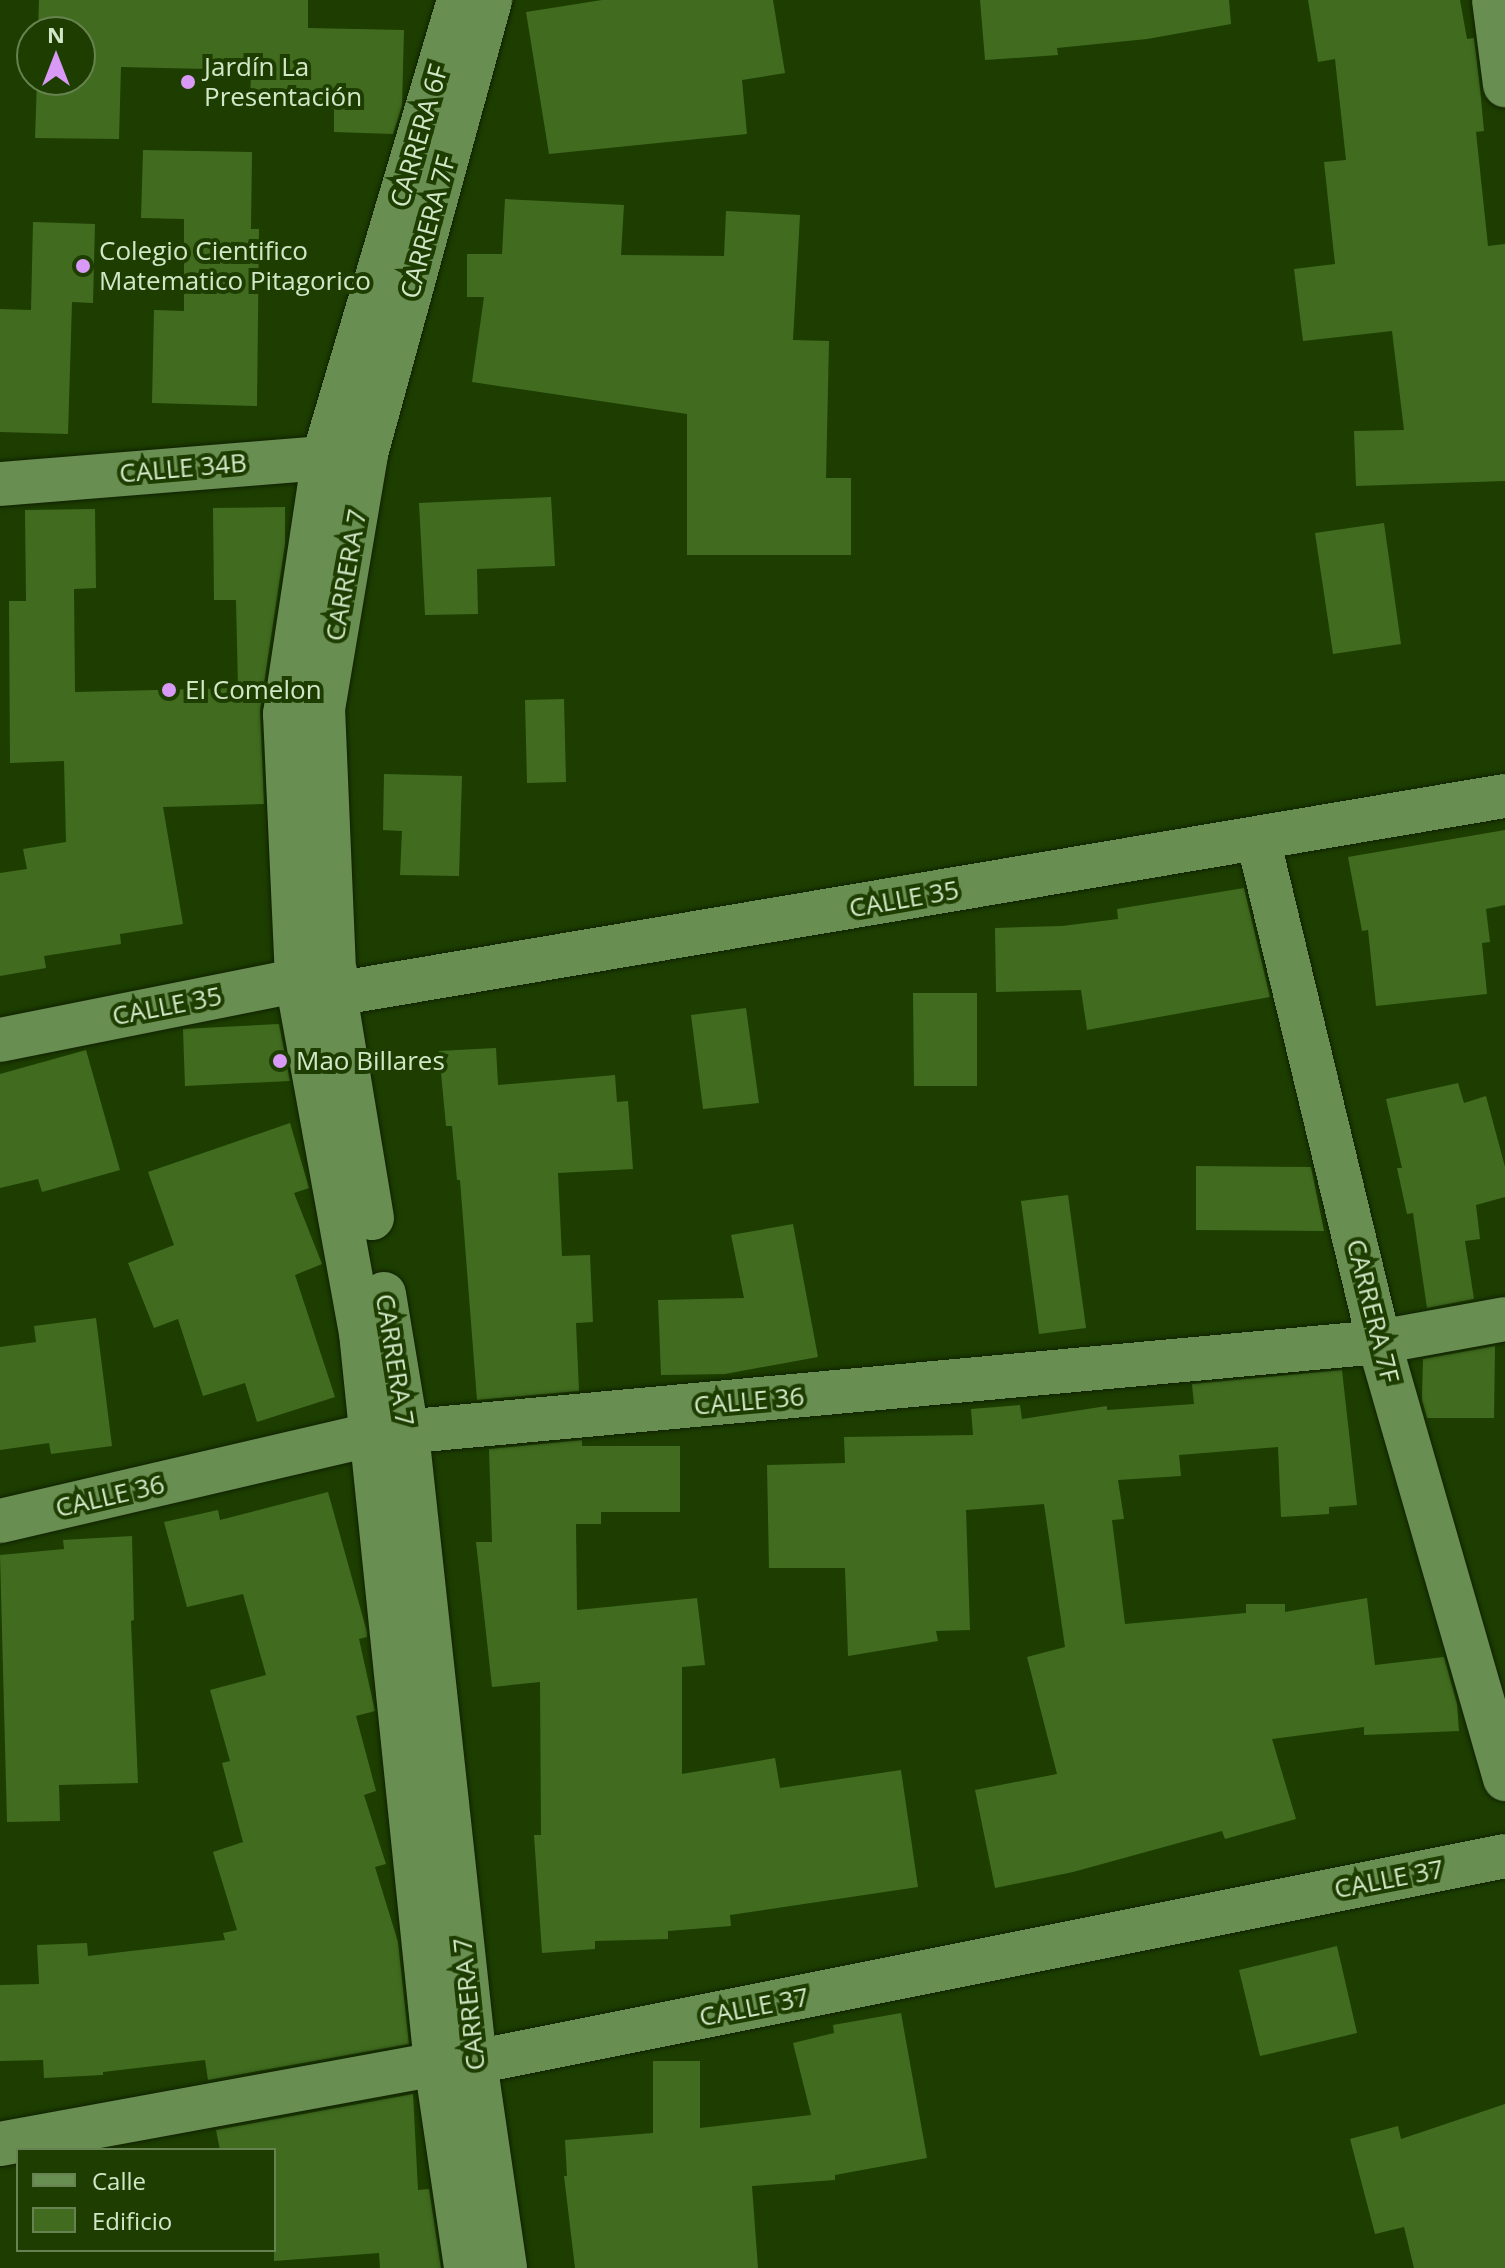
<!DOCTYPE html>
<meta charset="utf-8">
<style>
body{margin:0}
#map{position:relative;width:1505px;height:2268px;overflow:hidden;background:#1d3e00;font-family:"Open Sans",sans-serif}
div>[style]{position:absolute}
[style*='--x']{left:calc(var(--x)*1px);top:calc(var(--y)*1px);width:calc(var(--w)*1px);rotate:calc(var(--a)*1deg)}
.building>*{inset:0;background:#416c1f}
.roads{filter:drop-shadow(0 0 2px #102103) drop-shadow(0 0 2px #102103)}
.minor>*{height:44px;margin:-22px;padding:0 22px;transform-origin:22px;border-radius:22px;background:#698e51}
.tertiary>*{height:44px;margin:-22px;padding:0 22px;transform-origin:22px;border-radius:22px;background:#698e51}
.dots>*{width:22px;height:22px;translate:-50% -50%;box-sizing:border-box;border:4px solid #1d3e00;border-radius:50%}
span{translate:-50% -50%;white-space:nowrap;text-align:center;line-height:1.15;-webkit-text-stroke:8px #1d3e00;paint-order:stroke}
.poi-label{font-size:26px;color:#d2e7c7}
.left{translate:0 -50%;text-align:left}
.street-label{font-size:26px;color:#d2e7c7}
.legend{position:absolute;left:16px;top:2148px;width:260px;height:104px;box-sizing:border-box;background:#1d3e00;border:2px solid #658250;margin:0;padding:10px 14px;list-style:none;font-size:24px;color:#d2e7c7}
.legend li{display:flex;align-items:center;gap:16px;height:40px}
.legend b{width:40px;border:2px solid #658250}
.north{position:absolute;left:16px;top:16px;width:80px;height:80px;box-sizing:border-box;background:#1d3e00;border:2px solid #658250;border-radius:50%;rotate:0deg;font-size:22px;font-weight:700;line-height:32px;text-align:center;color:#d2e7c7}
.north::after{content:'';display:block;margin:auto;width:28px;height:36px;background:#d99af7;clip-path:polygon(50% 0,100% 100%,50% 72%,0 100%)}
</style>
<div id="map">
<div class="building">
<div style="clip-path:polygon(39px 0,308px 0,308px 28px,404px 30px,402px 106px,393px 134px,334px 132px,334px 109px,250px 107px,251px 70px,121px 67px,119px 139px,35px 138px,37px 80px,80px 80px,80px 32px,38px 32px)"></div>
<div style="clip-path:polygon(602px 0,773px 0,785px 73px,742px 80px,747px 134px,549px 154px,526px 12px)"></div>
<div style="clip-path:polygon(980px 0,1229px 0,1231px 24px,1147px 39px,1057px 48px,1058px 55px,985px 60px)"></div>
<div style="clip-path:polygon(1308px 0,1460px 0,1467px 39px,1474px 38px,1480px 88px,1484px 131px,1476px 132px,1488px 246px,1505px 244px,1505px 481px,1356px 486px,1354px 431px,1404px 430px,1392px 331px,1303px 341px,1294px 269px,1335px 264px,1324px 162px,1346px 160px,1335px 59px,1318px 62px)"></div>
<div style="clip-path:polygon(143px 150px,252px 152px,251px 229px,259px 229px,257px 406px,152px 403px,154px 310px,184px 311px,184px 219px,141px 218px)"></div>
<div style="clip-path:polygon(505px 199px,624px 205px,621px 255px,724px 256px,726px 211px,800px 215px,793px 340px,829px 341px,826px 478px,851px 478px,851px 555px,687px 555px,687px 414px,472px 382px,484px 297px,467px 297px,467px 254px,502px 254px)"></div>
<div style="clip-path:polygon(33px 222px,95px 224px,93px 303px,72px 302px,68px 434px,0 432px,0 309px,31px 310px)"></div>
<div style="clip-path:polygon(551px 497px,555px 566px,477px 569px,478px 614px,425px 615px,419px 503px)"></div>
<div style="clip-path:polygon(285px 507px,285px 544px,260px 710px,264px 804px,163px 807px,183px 924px,120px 934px,121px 944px,44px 956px,46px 968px,0 976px,0 873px,27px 869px,23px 849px,66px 842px,64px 761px,10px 763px,9px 601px,26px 601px,25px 510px,95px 509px,96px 588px,74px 589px,75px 692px,238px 688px,236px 600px,214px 600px,213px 508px)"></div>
<div style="clip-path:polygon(1384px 523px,1401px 644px,1333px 654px,1315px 533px)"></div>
<div style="clip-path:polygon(564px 699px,566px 782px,527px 783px,525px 700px)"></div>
<div style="clip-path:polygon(384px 774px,462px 776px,459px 876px,400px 875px,402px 831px,383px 830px)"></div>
<div style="clip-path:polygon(1505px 830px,1505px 905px,1486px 909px,1490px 942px,1482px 943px,1487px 994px,1376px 1006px,1368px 930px,1362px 931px,1348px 857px)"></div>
<div style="clip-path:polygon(1244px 888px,1270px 997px,1087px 1030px,1081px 990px,996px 992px,995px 928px,1062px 926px,1118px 919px,1117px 909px)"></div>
<div style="clip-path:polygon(913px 993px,977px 993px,977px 1086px,914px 1086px)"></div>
<div style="clip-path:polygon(746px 1008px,759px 1103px,703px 1109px,691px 1015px)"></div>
<div style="clip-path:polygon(279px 1024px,290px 1081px,185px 1086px,183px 1029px)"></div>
<div style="clip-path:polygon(496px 1048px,498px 1085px,615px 1075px,617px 1102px,628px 1101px,633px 1169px,558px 1173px,562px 1256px,590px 1255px,593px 1322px,576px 1323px,579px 1391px,477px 1400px,460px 1180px,457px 1180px,452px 1126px,446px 1126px,439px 1051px)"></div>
<div style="clip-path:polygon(86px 1050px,120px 1170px,42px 1192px,38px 1179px,0 1188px,0 1074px)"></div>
<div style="clip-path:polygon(1458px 1083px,1464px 1103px,1486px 1096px,1505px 1167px,1505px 1197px,1476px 1205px,1480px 1239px,1465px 1241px,1474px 1299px,1427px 1308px,1413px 1213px,1407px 1214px,1397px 1168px,1402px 1168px,1386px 1099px)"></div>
<div style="clip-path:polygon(290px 1123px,309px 1188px,294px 1193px,322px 1264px,295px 1275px,335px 1397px,257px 1422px,245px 1383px,203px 1396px,178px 1319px,154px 1328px,128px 1263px,174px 1245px,148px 1172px)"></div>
<div style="clip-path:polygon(1196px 1166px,1311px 1167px,1324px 1231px,1196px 1230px)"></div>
<div style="clip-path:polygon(1068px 1195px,1086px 1328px,1039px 1334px,1021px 1201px)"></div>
<div style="clip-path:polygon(793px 1224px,818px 1357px,725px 1374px,661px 1375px,658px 1300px,744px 1298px,731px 1235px)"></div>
<div style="clip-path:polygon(96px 1318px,112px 1446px,51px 1454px,49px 1443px,0 1450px,0 1347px,36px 1342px,34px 1326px)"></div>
<div style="clip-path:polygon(1495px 1346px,1494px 1418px,1427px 1418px,1422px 1400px,1423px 1359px)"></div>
<div style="clip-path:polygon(1342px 1370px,1357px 1505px,1329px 1507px,1329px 1514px,1281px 1517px,1278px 1447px,1179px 1455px,1181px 1476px,1118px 1480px,1124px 1519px,1112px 1520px,1125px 1624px,1246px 1613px,1246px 1604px,1285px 1604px,1285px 1612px,1367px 1598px,1375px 1665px,1444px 1657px,1457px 1704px,1459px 1731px,1364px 1735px,1364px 1727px,1272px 1739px,1296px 1819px,1225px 1839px,1222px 1831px,1073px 1872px,995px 1888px,975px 1790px,1057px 1774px,1027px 1657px,1065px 1647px,1044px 1504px,966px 1510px,970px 1630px,936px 1631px,938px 1641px,848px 1656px,845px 1568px,769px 1568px,767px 1465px,845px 1463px,844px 1437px,973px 1435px,971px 1409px,1020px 1405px,1022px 1419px,1107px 1406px,1107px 1410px,1194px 1404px,1192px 1384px)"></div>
<div style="clip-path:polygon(582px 1440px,582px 1446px,680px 1446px,680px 1512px,601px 1512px,601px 1524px,576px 1524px,577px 1610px,697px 1598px,705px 1665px,682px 1667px,682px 1774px,775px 1758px,780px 1788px,901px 1770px,918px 1887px,730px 1915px,731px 1926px,668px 1931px,668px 1939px,595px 1941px,595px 1949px,542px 1953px,534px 1835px,541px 1835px,540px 1682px,492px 1687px,476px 1542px,492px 1542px,489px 1449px)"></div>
<div style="clip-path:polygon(328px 1492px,367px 1632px,367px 1637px,359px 1639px,375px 1711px,356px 1716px,376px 1791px,364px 1795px,386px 1864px,375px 1867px,398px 1942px,409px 2044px,208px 2080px,205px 2060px,103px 2072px,103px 2075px,44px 2078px,43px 2060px,0 2061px,0 1985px,39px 1984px,37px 1945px,87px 1943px,88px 1956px,225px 1940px,223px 1933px,237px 1930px,213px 1852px,243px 1842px,222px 1763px,230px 1761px,210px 1690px,266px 1675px,243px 1594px,187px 1607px,164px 1522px,218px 1510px,220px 1520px)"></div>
<div style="clip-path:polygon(132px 1536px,134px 1620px,131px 1621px,138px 1783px,59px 1785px,60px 1821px,7px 1822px,0 1555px,64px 1549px,63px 1540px)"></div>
<div style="clip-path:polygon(1337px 1946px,1357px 2033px,1260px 2056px,1239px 1970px)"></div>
<div style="clip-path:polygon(901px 2013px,927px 2158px,835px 2175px,835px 2180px,752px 2186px,758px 2268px,575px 2268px,564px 2176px,567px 2176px,565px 2140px,653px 2133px,653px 2061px,700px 2061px,700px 2128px,811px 2115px,793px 2043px,834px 2033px,833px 2025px)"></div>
<div style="clip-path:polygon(413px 2094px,418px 2190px,429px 2189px,441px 2268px,380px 2268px,379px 2253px,274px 2261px,274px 2150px,220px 2150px,216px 2130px)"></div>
<div style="clip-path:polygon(1505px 2104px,1505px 2268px,1414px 2268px,1404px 2227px,1375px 2234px,1350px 2139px,1398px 2126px,1401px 2139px)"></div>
</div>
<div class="roads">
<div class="minor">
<div style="--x:1494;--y:0;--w:86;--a:82.6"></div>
<div style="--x:0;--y:484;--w:361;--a:-4.6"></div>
<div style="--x:1258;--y:839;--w:517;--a:76.47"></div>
<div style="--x:1379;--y:1342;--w:455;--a:73.9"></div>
<div style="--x:304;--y:1002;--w:32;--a:-14"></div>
<div style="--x:335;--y:994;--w:1187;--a:-9.61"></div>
<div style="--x:0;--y:1040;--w:342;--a:-11.3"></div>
<div style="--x:0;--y:1521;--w:379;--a:-13.1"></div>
<div style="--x:369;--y:1435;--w:1014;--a:-5.26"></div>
<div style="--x:1379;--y:1342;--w:128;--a:-10.3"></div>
<div style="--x:0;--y:2144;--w:443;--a:-10.4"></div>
<div style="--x:436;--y:2064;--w:39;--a:-3"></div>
<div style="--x:475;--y:2062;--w:1050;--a:-11.31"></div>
</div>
<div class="tertiary">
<div style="--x:459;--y:0;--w:476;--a:106.5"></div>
<div style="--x:324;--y:456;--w:261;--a:98.6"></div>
<div style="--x:285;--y:714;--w:267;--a:87.4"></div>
<div style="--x:297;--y:981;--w:358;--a:79.7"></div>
<div style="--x:361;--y:1333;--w:735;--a:84.14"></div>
<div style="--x:436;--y:2064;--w:206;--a:81.6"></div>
<div style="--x:372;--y:1218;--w:227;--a:-99.4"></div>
<div style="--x:335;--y:994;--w:285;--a:-92.4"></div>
<div style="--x:323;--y:709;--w:259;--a:-80.4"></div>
<div style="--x:366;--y:454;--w:471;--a:-74.7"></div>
<div style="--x:384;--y:1294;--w:141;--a:80.6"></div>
<div style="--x:407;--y:1433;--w:633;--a:83.83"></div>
<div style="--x:475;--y:2062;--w:208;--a:81.7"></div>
</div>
</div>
<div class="dots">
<div style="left:188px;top:82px;background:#d99af7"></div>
<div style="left:83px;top:266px;background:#d99af7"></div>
<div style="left:169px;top:690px;background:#d99af7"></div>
<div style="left:280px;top:1061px;background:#d99af7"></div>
</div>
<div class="poi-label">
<span class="left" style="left:204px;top:82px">Jardín La<br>Presentación</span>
<span class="left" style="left:99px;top:266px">Colegio Cientifico<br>Matematico Pitagorico</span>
<span class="left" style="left:185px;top:690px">El Comelon</span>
<span class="left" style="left:296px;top:1061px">Mao Billares</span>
</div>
<div class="street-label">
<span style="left:419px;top:136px;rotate:-74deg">CARRERA 6F</span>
<span style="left:428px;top:227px;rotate:-75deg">CARRERA 7F</span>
<span style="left:183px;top:468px;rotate:-5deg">CALLE 34B</span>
<span style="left:346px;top:575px;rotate:-80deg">CARRERA 7</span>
<span style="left:904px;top:899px;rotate:-10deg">CALLE 35</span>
<span style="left:167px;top:1006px;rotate:-11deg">CALLE 35</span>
<span style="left:1373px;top:1311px;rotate:76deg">CARRERA 7F</span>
<span style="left:395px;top:1360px;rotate:81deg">CARRERA 7</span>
<span style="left:749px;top:1401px;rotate:-5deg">CALLE 36</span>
<span style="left:110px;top:1496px;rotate:-13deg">CALLE 36</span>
<span style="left:1389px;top:1879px;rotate:-11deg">CALLE 37</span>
<span style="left:469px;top:2004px;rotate:-96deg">CARRERA 7</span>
<span style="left:754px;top:2007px;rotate:-11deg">CALLE 37</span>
</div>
<ul class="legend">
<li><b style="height:10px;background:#698e51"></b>Calle</li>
<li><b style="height:22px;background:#416c1f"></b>Edificio</li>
</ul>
<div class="north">N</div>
</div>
